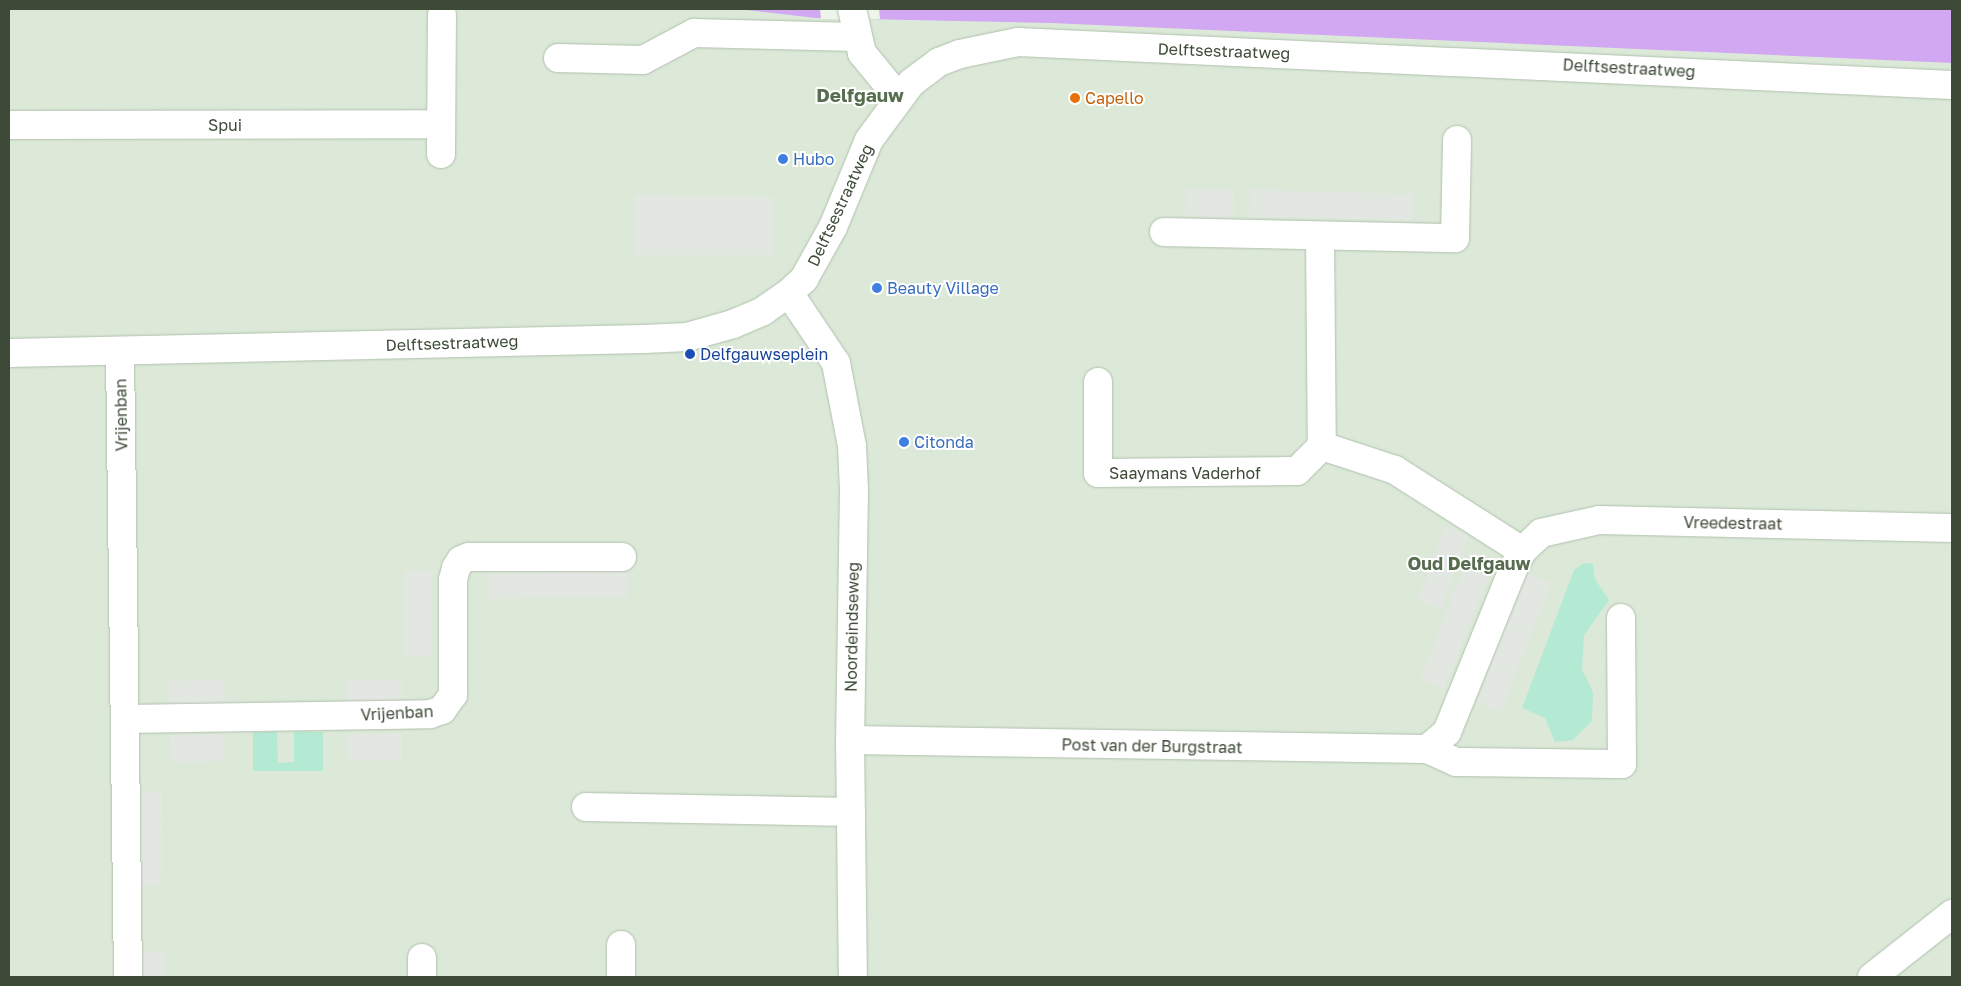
<!DOCTYPE html>
<style>
body{margin:0}
#map{position:relative;width:1961px;height:986px;overflow:hidden;background:#edf5eb;font-family:"Golos Text",sans-serif}
div>[style]{position:absolute}
[style*='--x']{left:calc(var(--x)*1px);top:calc(var(--y)*1px);width:calc(var(--w)*1px);rotate:calc(var(--a)*1deg)}
.residential>*{inset:0;background:#dce9d9}
.green>*{inset:0;background:#b4e9d4}
.parking>*{inset:0;background:#e3e7e2}
.water>*{inset:0;background:#d1a8f1}
.pier>*{inset:0;background:#edf5eb}
.roads{filter:drop-shadow(0 0 1px #b1c1ad) drop-shadow(0 0 1px #b1c1ad)}
.minor>*{height:28px;margin:-14px;padding:0 14px;transform-origin:14px;border-radius:14px;background:#fff}
.dots>*{width:14px;height:14px;translate:-50% -50%;box-sizing:border-box;border:2px solid #fff;border-radius:50%}
span{translate:-50% -50%;white-space:nowrap;text-align:center;line-height:1.15;-webkit-text-stroke:4px #fff;paint-order:stroke}
.street-label{font-size:16px;color:#3d4a38}
.food-label{font-size:16px;color:#c56008}
.left{translate:0 -50%;text-align:left}
.shop-label{font-size:16px;color:#366cbe}
.transit-label{font-size:16px;color:#164399}
.neighbourhood-label{font-size:18px;color:#576d4f;font-weight:700}
.quarter-label{font-size:19px;color:#576d4f;font-weight:700}
.frame{position:absolute;inset:0;border:10px solid #3d4a38;pointer-events:none}
</style>
<div id="map">
<div class="residential">
<div style="clip-path:polygon(9px 9px,1952px 9px,1952px 977px,9px 977px)"></div>
</div>
<div class="green">
<div style="clip-path:polygon(1584px 563px,1593px 564px,1595px 579px,1609px 600px,1584px 635px,1582px 669px,1593px 692px,1592px 721px,1573px 740px,1555px 742px,1545px 718px,1522px 708px,1574px 570px)"></div>
<div style="clip-path:polygon(253px 732px,277px 732px,278px 763px,294px 762px,294px 732px,323px 732px,323px 771px,253px 771px)"></div>
</div>
<div class="parking">
<div style="clip-path:polygon(1186px 190px,1234px 190px,1233px 217px,1185px 216px)"></div>
<div style="clip-path:polygon(1250px 190px,1413px 194px,1412px 220px,1249px 217px)"></div>
<div style="clip-path:polygon(635px 195px,773px 197px,773px 255px,635px 255px)"></div>
<div style="clip-path:polygon(1445px 526px,1468px 535px,1441px 609px,1418px 601px)"></div>
<div style="clip-path:polygon(1470px 551px,1494px 561px,1444px 689px,1420px 680px)"></div>
<div style="clip-path:polygon(404px 570px,431px 570px,432px 656px,405px 657px)"></div>
<div style="clip-path:polygon(627px 571px,627px 597px,488px 599px,487px 573px)"></div>
<div style="clip-path:polygon(1527px 574px,1551px 583px,1501px 712px,1477px 702px)"></div>
<div style="clip-path:polygon(225px 680px,225px 707px,169px 708px,168px 681px)"></div>
<div style="clip-path:polygon(348px 680px,401px 680px,402px 706px,348px 707px)"></div>
<div style="clip-path:polygon(402px 733px,402px 760px,349px 760px,348px 734px)"></div>
<div style="clip-path:polygon(225px 734px,225px 761px,171px 762px,170px 735px)"></div>
<div style="clip-path:polygon(137px 791px,162px 791px,161px 886px,137px 886px)"></div>
<div style="clip-path:polygon(140px 951px,164px 951px,164px 977px,140px 977px)"></div>
</div>
<div class="water">
<div style="clip-path:polygon(738px 9px,1952px 9px,1952px 63px,1051px 23px,816px 18px)"></div>
</div>
<div class="pier">
<div style="clip-path:polygon(820px 9px,879px 9px,880px 19px,821px 19px)"></div>
</div>
<div class="roads">
<div class="minor">
<div style="--x:852;--y:9;--w:45;--a:77.2"></div>
<div style="--x:862;--y:53;--w:58;--a:50.6"></div>
<div style="--x:558;--y:58;--w:85;--a:1.3"></div>
<div style="--x:643;--y:60;--w:58;--a:-27.9"></div>
<div style="--x:694;--y:33;--w:162;--a:1.4"></div>
<div style="--x:9;--y:125;--w:432;--a:-0.1"></div>
<div style="--x:441;--y:154;--w:139;--a:-89.6"></div>
<div style="--x:1164;--y:232;--w:291;--a:1.2"></div>
<div style="--x:1455;--y:238;--w:98;--a:-88.8"></div>
<div style="--x:1320;--y:236;--w:210;--a:89.5"></div>
<div style="--x:789;--y:293;--w:84;--a:56.1"></div>
<div style="--x:836;--y:363;--w:85;--a:79.1"></div>
<div style="--x:852;--y:446;--w:44;--a:87.4"></div>
<div style="--x:854;--y:490;--w:250;--a:90.9"></div>
<div style="--x:850;--y:740;--w:237;--a:89.3"></div>
<div style="--x:120;--y:351;--w:626;--a:89.27"></div>
<div style="--x:9;--y:353;--w:635;--a:-1.26"></div>
<div style="--x:644;--y:339;--w:43;--a:-2.7"></div>
<div style="--x:687;--y:337;--w:48;--a:-15.8"></div>
<div style="--x:733;--y:324;--w:33;--a:-23"></div>
<div style="--x:763;--y:311;--w:32;--a:-35"></div>
<div style="--x:789;--y:293;--w:21;--a:-43"></div>
<div style="--x:804;--y:279;--w:60;--a:-60.9"></div>
<div style="--x:833;--y:227;--w:94;--a:-67.5"></div>
<div style="--x:869;--y:140;--w:71;--a:-53.6"></div>
<div style="--x:911;--y:83;--w:35;--a:-37"></div>
<div style="--x:939;--y:62;--w:22;--a:-21"></div>
<div style="--x:960;--y:54;--w:59;--a:-11.7"></div>
<div style="--x:1018;--y:42;--w:935;--a:2.64"></div>
<div style="--x:1098;--y:382;--w:91;--a:90"></div>
<div style="--x:1098;--y:473;--w:199;--a:-0.6"></div>
<div style="--x:1297;--y:471;--w:35;--a:-45"></div>
<div style="--x:1322;--y:446;--w:77;--a:18.2"></div>
<div style="--x:1395;--y:470;--w:151;--a:32.5"></div>
<div style="--x:125;--y:719;--w:305;--a:-0.9"></div>
<div style="--x:430;--y:714;--w:13;--a:-18"></div>
<div style="--x:442;--y:710;--w:19;--a:-54"></div>
<div style="--x:453;--y:695;--w:115;--a:-90"></div>
<div style="--x:453;--y:580;--w:12;--a:-76"></div>
<div style="--x:456;--y:568;--w:9;--a:-58"></div>
<div style="--x:461;--y:560;--w:9;--a:-21"></div>
<div style="--x:469;--y:557;--w:153;--a:0"></div>
<div style="--x:850;--y:740;--w:577;--a:0.89"></div>
<div style="--x:1427;--y:749;--w:26;--a:-40"></div>
<div style="--x:1447;--y:732;--w:178;--a:-67.9"></div>
<div style="--x:1514;--y:567;--w:18;--a:-63"></div>
<div style="--x:1522;--y:551;--w:26;--a:-43"></div>
<div style="--x:1541;--y:533;--w:59;--a:-12.6"></div>
<div style="--x:1599;--y:520;--w:353;--a:1.3"></div>
<div style="--x:1427;--y:749;--w:32;--a:24"></div>
<div style="--x:1456;--y:762;--w:166;--a:0.7"></div>
<div style="--x:1622;--y:764;--w:146;--a:-90.4"></div>
<div style="--x:586;--y:807;--w:265;--a:1.1"></div>
<div style="--x:621;--y:945;--w:32;--a:90"></div>
<div style="--x:422;--y:977;--w:19;--a:-90"></div>
<div style="--x:1872;--y:977;--w:102;--a:-38.2"></div>
</div>
</div>
<div class="dots">
<div style="left:1075px;top:98px;background:#e8710a"></div>
<div style="left:783px;top:159px;background:#3f7fe0"></div>
<div style="left:877px;top:288px;background:#3f7fe0"></div>
<div style="left:690px;top:354px;background:#1a4fb4"></div>
<div style="left:904px;top:442px;background:#3f7fe0"></div>
</div>
<div class="street-label">
<span style="left:1224px;top:51px;rotate:2deg">Delftsestraatweg</span>
<span style="left:1629px;top:68px;rotate:3deg">Delftsestraatweg</span>
<span style="left:225px;top:125px">Spui</span>
<span style="left:840px;top:205px;rotate:-65deg">Delftsestraatweg</span>
<span style="left:452px;top:343px;rotate:-2deg">Delftsestraatweg</span>
<span style="left:121px;top:415px;rotate:-91deg">Vrijenban</span>
<span style="left:1185px;top:473px">Saaymans Vaderhof</span>
<span style="left:1733px;top:523px;rotate:1deg">Vreedestraat</span>
<span style="left:852px;top:627px;rotate:-89deg">Noordeindseweg</span>
<span style="left:397px;top:713px;rotate:-3deg">Vrijenban</span>
<span style="left:1152px;top:746px;rotate:1deg">Post van der Burgstraat</span>
</div>
<div class="food-label">
<span class="left" style="left:1085px;top:98px">Capello</span>
</div>
<div class="shop-label">
<span class="left" style="left:793px;top:159px">Hubo</span>
<span class="left" style="left:887px;top:288px">Beauty Village</span>
<span class="left" style="left:914px;top:442px">Citonda</span>
</div>
<div class="transit-label">
<span class="left" style="left:700px;top:354px">Delfgauwseplein</span>
</div>
<div class="neighbourhood-label">
<span style="left:1469px;top:563px">Oud Delfgauw</span>
</div>
<div class="quarter-label">
<span style="left:860px;top:95px">Delfgauw</span>
</div>
<div class="frame"></div>
</div>
